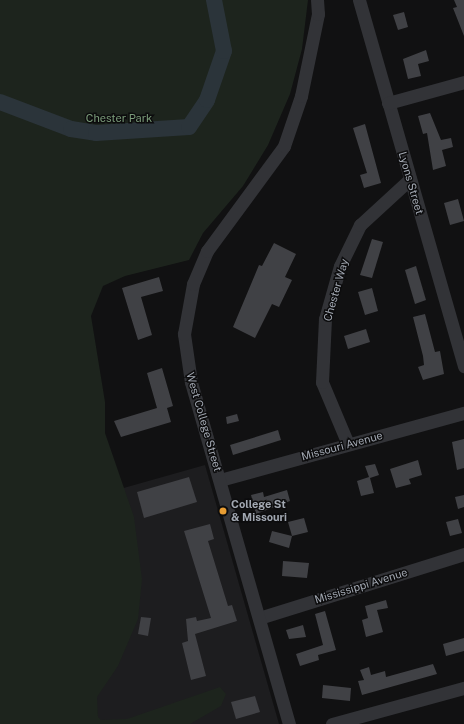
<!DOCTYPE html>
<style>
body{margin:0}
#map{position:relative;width:464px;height:724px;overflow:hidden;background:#111112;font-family:"Public Sans",sans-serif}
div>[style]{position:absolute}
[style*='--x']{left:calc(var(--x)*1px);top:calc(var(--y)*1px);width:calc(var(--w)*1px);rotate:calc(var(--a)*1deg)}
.built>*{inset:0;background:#1d1d1f}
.green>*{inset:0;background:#1d241d}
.river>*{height:16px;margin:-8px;padding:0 8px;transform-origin:8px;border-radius:8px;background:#2b343a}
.building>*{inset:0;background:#404145}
.minor>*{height:13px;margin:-6.5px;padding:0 6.5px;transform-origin:6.5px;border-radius:6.5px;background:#323337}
.dots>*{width:11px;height:11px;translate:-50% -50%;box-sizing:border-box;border:2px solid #0c0c0d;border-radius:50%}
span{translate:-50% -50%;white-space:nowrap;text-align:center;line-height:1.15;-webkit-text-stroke:3px #0c0c0d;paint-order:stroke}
.park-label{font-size:11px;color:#7b9c7a}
.street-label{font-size:11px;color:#a2a8b2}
.poi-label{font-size:11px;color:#a2a8b2;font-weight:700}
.left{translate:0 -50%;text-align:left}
</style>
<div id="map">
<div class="built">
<div style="clip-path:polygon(205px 465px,279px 724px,98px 724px,96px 693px,117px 504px,113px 491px)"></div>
</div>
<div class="green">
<div style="clip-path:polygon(0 0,308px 0,302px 49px,290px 94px,268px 145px,243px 186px,203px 233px,189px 260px,125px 276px,103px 286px,91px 316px,105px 402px,105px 433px,134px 517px,142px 579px,138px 619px,118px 666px,97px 697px,98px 717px,101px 720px,127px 719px,220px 687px,226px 694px,221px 706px,190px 724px,0 724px)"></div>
</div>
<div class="river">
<div style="--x:0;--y:102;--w:76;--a:20.8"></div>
<div style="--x:71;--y:129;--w:25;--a:9"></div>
<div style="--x:96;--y:133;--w:93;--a:-3.7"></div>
<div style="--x:189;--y:127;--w:32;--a:-56"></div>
<div style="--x:207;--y:100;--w:52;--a:-70.9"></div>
<div style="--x:224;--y:51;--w:52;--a:-101.1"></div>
</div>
<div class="building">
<div style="clip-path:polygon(454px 0,464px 0,464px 36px,453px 8px,457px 7px)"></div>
<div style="clip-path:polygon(404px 12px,408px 27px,398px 30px,393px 15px)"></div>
<div style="clip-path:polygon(426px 50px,429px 61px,418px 64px,421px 76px,408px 79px,403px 59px)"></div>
<div style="clip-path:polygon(430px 113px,441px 140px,451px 138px,453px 147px,442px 150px,446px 166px,433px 170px,427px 133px,423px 134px,418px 116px)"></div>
<div style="clip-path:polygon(365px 124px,381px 183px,364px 188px,360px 175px,367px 173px,353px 128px)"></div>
<div style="clip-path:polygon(458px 199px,464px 221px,450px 225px,444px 203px)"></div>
<div style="clip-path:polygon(372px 239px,383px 242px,372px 278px,360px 275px)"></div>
<div style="clip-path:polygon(274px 243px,296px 254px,285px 277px,292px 280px,279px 307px,272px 304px,255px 338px,233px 327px,259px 265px,262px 266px)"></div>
<div style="clip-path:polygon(416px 266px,426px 300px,415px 304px,405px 270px)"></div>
<div style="clip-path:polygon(159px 277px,163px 291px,141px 297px,152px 335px,138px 340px,122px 288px)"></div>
<div style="clip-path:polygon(372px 288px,378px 311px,365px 315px,358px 292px)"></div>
<div style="clip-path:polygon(425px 314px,435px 352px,440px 351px,444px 374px,423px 380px,418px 367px,424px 365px,423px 356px,413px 317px)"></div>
<div style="clip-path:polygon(366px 329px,370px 342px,348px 349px,344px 336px)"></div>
<div style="clip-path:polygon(162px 368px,173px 406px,167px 408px,171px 422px,121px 437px,114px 421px,157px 408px,147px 373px)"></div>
<div style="clip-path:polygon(237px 414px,239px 421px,227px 424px,226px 417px)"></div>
<div style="clip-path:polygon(278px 430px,281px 440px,233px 455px,230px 445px)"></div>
<div style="clip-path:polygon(464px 439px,464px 468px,457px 470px,452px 442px)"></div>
<div style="clip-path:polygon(418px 460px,422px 475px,409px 479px,411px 484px,396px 488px,390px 469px)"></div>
<div style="clip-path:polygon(375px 464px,379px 475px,370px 478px,374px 493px,361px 496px,357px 481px,369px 477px,365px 466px)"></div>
<div style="clip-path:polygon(189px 477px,197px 502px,144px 518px,137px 492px)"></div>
<div style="clip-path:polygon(287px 490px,290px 501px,256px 514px,251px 495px,263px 492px,264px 497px)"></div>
<div style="clip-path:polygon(464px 495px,464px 507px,458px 509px,455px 497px)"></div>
<div style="clip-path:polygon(304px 518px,308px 532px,292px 536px,288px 522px)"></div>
<div style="clip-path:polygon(458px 519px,462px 533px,450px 536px,446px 522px)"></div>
<div style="clip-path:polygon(210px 524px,214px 539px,208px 541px,228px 606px,232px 605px,237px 621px,195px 634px,206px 676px,191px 680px,182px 643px,188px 641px,186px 619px,196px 617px,197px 621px,211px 618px,184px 531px)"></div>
<div style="clip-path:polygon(272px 531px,292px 536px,289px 548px,269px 542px)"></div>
<div style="clip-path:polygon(283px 561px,309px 563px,307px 578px,282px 576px)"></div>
<div style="clip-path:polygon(386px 600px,388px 608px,377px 610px,383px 632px,366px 637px,362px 620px,368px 618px,365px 606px)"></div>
<div style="clip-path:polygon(325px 611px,336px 650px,318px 655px,319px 660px,300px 666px,296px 654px,323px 645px,315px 614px)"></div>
<div style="clip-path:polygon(141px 617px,151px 618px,148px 636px,138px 634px)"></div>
<div style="clip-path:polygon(303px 625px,306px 637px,289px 639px,286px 630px)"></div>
<div style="clip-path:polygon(464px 638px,464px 651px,446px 656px,443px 644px)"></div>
<div style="clip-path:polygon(433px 664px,437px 674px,362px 695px,358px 681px,364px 680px,360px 670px,369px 667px,371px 675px,385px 671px,386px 677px)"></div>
<div style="clip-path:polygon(323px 685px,351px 688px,350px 701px,322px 698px)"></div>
<div style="clip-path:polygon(255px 696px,260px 712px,236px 719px,231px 702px)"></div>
</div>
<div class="minor">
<div style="--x:359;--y:0;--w:381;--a:74"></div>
<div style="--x:388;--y:103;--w:79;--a:-15.4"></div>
<div style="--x:348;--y:444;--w:67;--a:-112.8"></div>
<div style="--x:322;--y:382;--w:63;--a:-87.3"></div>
<div style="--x:325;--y:319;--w:55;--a:-74.2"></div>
<div style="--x:340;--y:266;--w:46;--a:-64"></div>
<div style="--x:360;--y:225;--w:68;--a:-42.6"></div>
<div style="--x:220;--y:480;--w:253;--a:-15.4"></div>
<div style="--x:259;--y:618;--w:215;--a:-17.3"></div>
<div style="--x:289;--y:724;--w:356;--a:-106"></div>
<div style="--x:191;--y:382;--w:49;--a:-98.3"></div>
<div style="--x:184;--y:334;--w:51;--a:-79.8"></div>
<div style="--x:193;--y:284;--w:36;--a:-67"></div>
<div style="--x:207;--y:251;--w:130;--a:-53.7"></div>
<div style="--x:284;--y:146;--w:53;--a:-71.2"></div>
<div style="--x:301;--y:96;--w:84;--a:-78.3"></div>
<div style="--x:318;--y:14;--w:14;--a:-94"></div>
<div style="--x:332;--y:724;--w:137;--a:-15.3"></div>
</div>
<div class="dots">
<div style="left:223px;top:511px;background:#e89d33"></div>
</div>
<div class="park-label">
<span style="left:119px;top:118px">Chester Park</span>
</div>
<div class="street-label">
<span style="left:411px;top:183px;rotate:74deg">Lyons Street</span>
<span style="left:336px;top:290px;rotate:-74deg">Chester Way</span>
<span style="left:204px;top:422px;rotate:74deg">West College Street</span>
<span style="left:342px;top:446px;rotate:-15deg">Missouri Avenue</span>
<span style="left:361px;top:586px;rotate:-17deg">Mississippi Avenue</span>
</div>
<div class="poi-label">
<span class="left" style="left:231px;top:511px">College St<br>&amp; Missouri</span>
</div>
</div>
